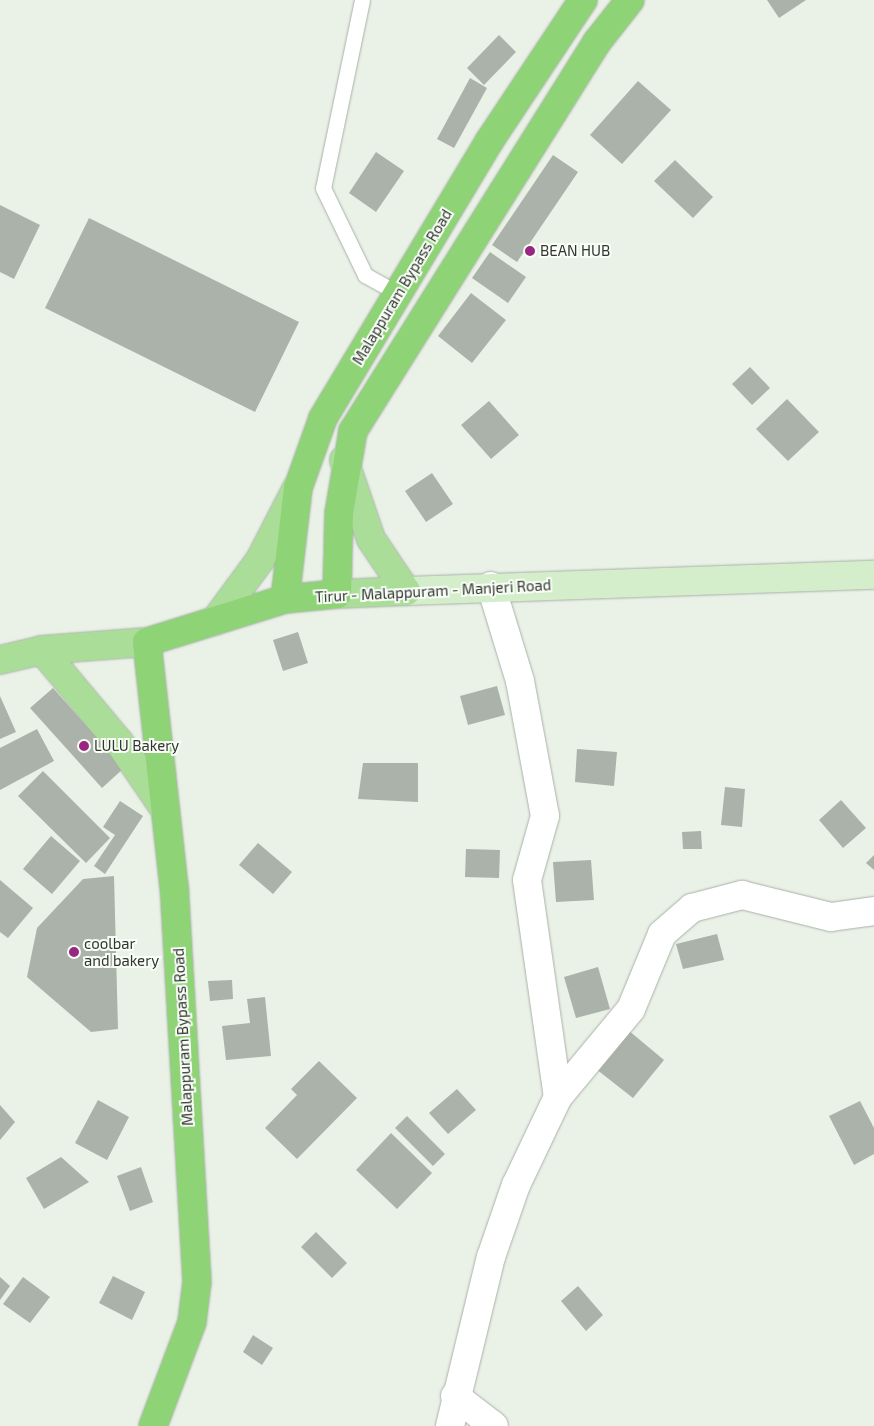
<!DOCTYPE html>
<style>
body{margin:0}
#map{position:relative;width:874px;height:1426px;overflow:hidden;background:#eaf2e8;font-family:"Exo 2",sans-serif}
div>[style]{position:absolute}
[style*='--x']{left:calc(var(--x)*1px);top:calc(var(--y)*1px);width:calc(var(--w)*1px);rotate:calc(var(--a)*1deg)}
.building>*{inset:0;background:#abb2a9}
.roads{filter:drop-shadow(0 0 1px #aab1a8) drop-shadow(0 0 1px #aab1a8)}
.service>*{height:15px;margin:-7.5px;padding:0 7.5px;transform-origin:7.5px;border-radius:7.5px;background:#fff}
.minor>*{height:28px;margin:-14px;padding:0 14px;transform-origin:14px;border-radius:14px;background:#fff}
.secondary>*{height:28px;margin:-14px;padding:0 14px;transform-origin:14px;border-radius:14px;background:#d4eecc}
.primary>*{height:28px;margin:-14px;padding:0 14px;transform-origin:14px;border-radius:14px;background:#aade98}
.trunk>*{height:28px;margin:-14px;padding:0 14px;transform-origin:14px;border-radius:14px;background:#8ed376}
.dots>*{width:14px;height:14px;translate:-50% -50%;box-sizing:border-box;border:2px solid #f9fff7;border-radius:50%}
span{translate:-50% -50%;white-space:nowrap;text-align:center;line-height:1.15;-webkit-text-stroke:4px #f9fff7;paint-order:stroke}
.poi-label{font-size:15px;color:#323531}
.left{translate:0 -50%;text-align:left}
.street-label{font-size:15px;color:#323531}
</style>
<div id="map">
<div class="building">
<div style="clip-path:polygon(767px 0,806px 0,779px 18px)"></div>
<div style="clip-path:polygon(499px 35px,516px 52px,484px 85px,467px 68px)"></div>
<div style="clip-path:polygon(470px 78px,487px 88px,454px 148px,437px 139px)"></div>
<div style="clip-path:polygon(638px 81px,671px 110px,622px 164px,590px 135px)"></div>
<div style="clip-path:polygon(376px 152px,404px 171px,376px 212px,349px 193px)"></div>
<div style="clip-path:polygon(553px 155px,578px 172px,517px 262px,492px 245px)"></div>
<div style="clip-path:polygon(675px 160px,713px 197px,693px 218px,654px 181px)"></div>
<div style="clip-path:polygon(0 205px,40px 225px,14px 279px,0 272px)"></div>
<div style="clip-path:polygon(89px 218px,299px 322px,255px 412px,45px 308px)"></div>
<div style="clip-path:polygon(490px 252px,526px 277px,508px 303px,472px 278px)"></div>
<div style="clip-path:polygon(471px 293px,506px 320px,472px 363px,438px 336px)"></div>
<div style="clip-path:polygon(750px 367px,770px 388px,752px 405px,732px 384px)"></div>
<div style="clip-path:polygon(787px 399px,819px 432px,788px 461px,756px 429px)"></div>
<div style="clip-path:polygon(489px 401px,519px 435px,491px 459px,461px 425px)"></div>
<div style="clip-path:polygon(432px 473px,453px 504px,426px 522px,405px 491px)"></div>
<div style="clip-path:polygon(298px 632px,308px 663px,283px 671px,273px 640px)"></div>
<div style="clip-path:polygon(497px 686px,505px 715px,468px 725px,460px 696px)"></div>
<div style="clip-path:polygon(53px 688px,124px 768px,102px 788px,30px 708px)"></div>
<div style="clip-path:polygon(0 696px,16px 732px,0 739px)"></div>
<div style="clip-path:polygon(37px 729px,54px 761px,0 790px,0 748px)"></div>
<div style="clip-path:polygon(577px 749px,617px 752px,614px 786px,575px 782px)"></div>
<div style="clip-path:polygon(363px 763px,418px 763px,418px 802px,358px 799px)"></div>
<div style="clip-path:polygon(43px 771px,110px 838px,86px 863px,18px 796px)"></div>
<div style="clip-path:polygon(725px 787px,745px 789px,742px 827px,721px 825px)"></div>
<div style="clip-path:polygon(841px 800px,866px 828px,843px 848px,819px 820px)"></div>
<div style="clip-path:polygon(120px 801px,143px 816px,105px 874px,94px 866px,115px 835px,103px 827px)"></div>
<div style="clip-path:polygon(701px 831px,702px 849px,683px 849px,682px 832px)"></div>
<div style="clip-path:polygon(51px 836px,80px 861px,52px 894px,23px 869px)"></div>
<div style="clip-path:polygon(258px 843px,292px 872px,273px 894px,239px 865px)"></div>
<div style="clip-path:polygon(466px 849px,500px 850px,499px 878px,465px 877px)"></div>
<div style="clip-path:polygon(874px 855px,874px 870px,866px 863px)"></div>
<div style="clip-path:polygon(591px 860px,594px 900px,556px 902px,553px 862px)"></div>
<div style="clip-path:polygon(114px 876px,118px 1029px,91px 1032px,27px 977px,37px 928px,83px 879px)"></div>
<div style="clip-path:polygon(0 880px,33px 908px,8px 938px,0 932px)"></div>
<div style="clip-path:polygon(717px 934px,724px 960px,683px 969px,676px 944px)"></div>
<div style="clip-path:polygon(598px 967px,610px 1009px,576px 1018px,564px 977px)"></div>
<div style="clip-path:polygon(232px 980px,233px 999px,210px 1001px,208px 981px)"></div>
<div style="clip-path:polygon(265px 997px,271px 1056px,226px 1060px,222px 1026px,250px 1023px,247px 999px)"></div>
<div style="clip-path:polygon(628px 1030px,664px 1060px,633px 1098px,596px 1069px)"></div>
<div style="clip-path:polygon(319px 1061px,357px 1098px,297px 1159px,265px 1128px,297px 1095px,291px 1089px)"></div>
<div style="clip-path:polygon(457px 1089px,476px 1110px,448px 1134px,429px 1113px)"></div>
<div style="clip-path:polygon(98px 1100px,129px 1117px,107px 1160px,75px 1143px)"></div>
<div style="clip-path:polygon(860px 1101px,874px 1128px,874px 1154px,854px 1165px,829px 1116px)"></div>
<div style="clip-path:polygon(0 1105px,15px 1122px,0 1140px)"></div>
<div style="clip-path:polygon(407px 1116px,445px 1154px,433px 1166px,395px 1128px)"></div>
<div style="clip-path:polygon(391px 1133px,432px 1173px,397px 1209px,356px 1170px)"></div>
<div style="clip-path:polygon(61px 1157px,89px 1182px,44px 1209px,26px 1178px)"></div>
<div style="clip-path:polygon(141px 1167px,153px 1202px,130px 1211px,117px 1176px)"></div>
<div style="clip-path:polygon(316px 1232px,347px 1263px,332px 1278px,301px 1247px)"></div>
<div style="clip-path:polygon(113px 1276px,145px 1292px,132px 1320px,99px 1303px)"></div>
<div style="clip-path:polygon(0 1277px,10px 1286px,0 1300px)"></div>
<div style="clip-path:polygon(23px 1277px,50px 1297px,30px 1323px,3px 1304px)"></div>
<div style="clip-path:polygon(578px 1286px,603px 1315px,586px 1331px,561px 1301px)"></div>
<div style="clip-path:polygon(253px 1335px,273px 1348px,262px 1365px,243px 1352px)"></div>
</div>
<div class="roads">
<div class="service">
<div style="--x:362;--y:0;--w:192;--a:101.7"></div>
<div style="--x:323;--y:188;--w:97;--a:64.2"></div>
<div style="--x:365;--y:275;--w:37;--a:29"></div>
</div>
<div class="minor">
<div style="--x:491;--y:586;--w:99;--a:73"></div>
<div style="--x:520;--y:681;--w:137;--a:79.5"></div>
<div style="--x:545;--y:816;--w:66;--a:105.7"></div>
<div style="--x:527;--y:880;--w:219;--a:81.9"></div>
<div style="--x:455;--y:1396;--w:49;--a:37.6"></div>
<div style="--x:450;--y:1426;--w:174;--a:-76.4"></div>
<div style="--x:491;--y:1257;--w:76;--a:-70.9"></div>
<div style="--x:516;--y:1185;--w:98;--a:-64.5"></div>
<div style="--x:558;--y:1097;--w:114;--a:-50.3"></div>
<div style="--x:631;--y:1009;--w:81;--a:-67.5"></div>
<div style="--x:662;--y:934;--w:40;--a:-41"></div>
<div style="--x:692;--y:908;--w:52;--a:-14.6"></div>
<div style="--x:742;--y:895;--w:92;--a:13.9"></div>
<div style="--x:831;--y:917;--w:43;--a:-7.9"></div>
</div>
<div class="secondary">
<div style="--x:406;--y:591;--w:468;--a:-2"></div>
</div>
<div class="primary">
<div style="--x:344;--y:460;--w:83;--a:71.1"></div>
<div style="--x:371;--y:539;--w:63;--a:56.1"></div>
<div style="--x:337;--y:594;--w:69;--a:-2.5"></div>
<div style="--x:215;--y:621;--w:76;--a:-53.6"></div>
<div style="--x:260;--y:560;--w:81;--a:-62.8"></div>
<div style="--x:42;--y:650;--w:120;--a:50.1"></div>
<div style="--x:119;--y:742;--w:80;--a:55.7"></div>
<div style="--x:0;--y:660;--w:43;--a:-13.4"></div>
<div style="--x:42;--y:650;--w:105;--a:-4.4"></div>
</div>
<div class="trunk">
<div style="--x:285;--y:599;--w:112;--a:-83.3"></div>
<div style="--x:298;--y:488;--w:74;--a:-70.3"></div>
<div style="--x:323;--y:418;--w:324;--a:-59"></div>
<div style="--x:490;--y:140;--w:168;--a:-56.4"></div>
<div style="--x:153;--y:1426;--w:111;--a:-69.4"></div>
<div style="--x:192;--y:1322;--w:40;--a:-82.9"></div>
<div style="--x:197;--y:1282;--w:396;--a:-93.3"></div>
<div style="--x:174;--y:887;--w:246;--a:-96.3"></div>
<div style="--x:147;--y:642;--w:145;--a:-17.3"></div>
<div style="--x:285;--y:599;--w:52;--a:-5.5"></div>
<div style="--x:337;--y:594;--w:81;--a:-88.6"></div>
<div style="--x:339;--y:513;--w:83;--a:-80.3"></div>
<div style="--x:353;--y:431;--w:459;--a:-57.9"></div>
<div style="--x:597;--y:42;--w:53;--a:-51.8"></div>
</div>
</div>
<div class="dots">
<div style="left:530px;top:251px;background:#992683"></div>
<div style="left:84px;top:746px;background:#992683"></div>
<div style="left:74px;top:952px;background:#992683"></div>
</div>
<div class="poi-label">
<span class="left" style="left:540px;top:251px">BEAN HUB</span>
<span class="left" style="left:94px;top:746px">LULU Bakery</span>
<span class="left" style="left:84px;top:952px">coolbar<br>and bakery</span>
</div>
<div class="street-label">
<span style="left:402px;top:287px;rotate:-59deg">Malappuram Bypass Road</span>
<span style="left:433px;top:591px;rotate:-3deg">Tirur - Malappuram - Manjeri Road</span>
<span style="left:183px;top:1037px;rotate:-93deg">Malappuram Bypass Road</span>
</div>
</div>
